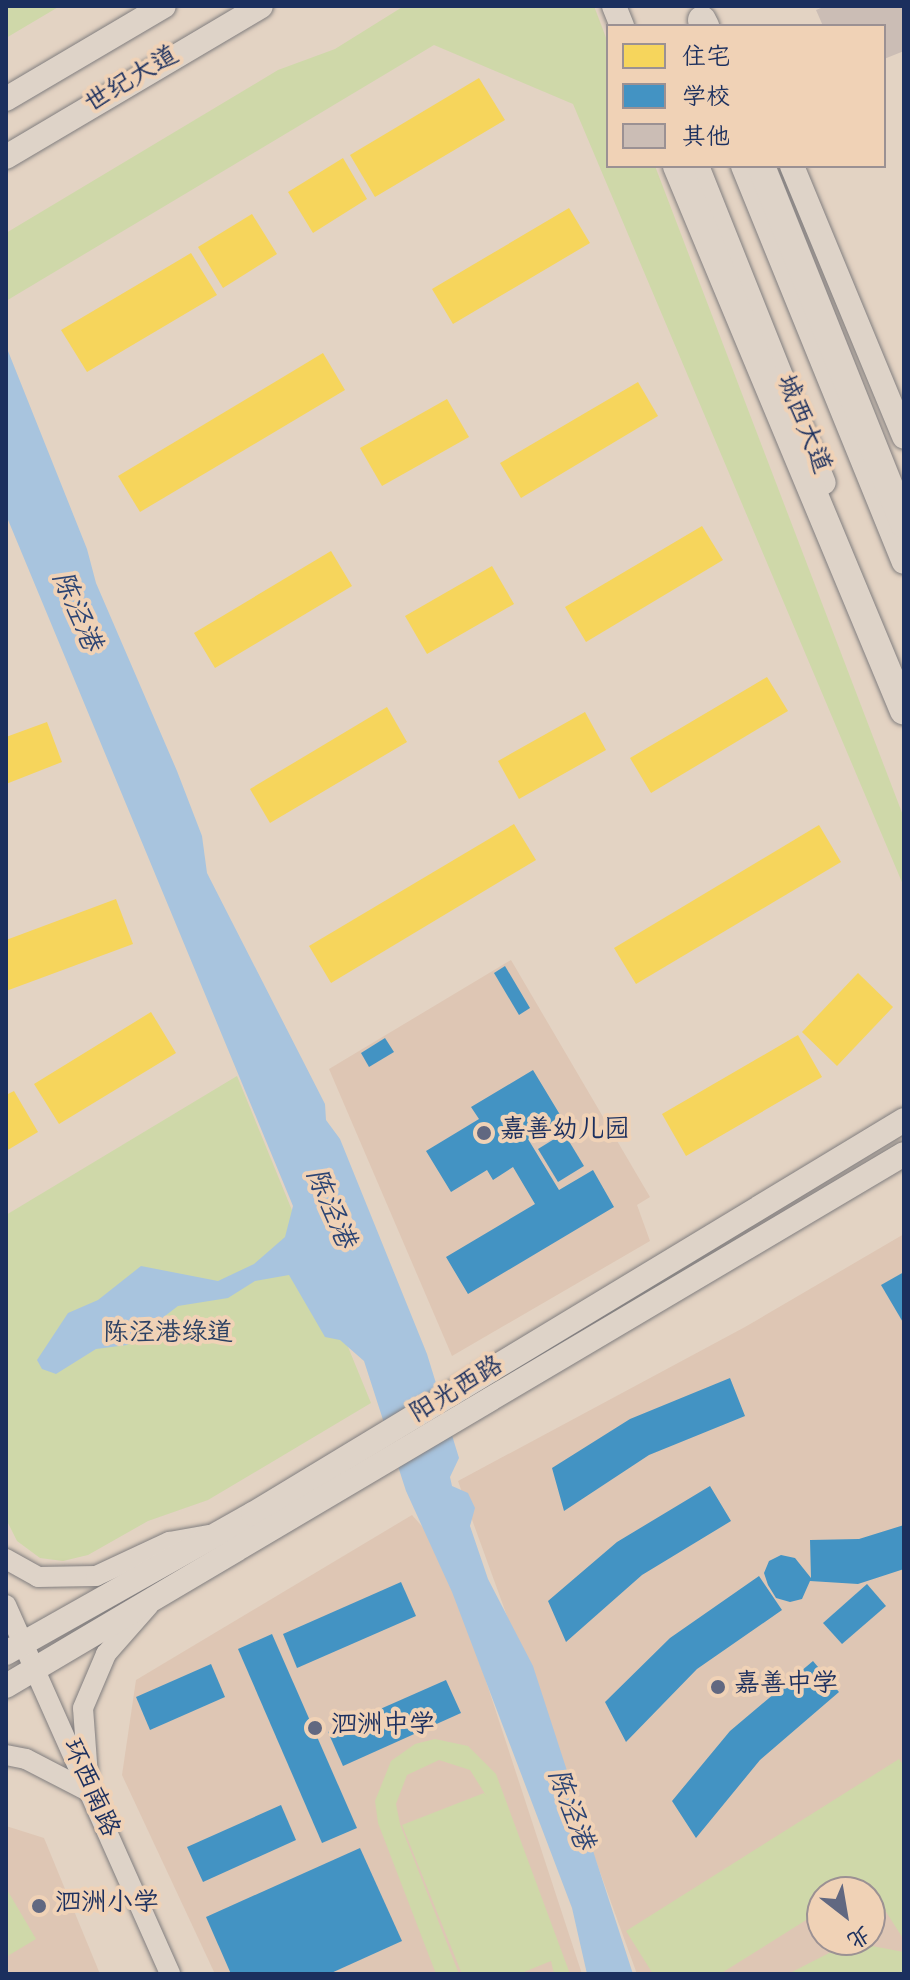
<!DOCTYPE html>
<meta charset="utf-8">
<style>
body{margin:0}
#map{position:relative;width:910px;height:1980px;overflow:hidden;background:#e3d3c3;font-family:"Gochi Hand","LXGW WenKai TC",sans-serif}
div>[style]{position:absolute}
[style*='--x']{left:calc(var(--x)*1px);top:calc(var(--y)*1px);width:calc(var(--w)*1px);rotate:calc(var(--a)*1deg)}
.built>*{inset:0;background:#dec6b4}
.green>*{inset:0;background:#cfd8a9}
.water>*{inset:0;background:#a8c4de}
.homes>*{inset:0;background:#f6d55c}
.schools>*{inset:0;background:#4393c3}
.building>*{inset:0;background:#cbbdb5}
.roads{filter:drop-shadow(0 0 2px #817e7f) drop-shadow(0 0 2px #817e7f)}
.minor>*{height:20px;margin:-10px;padding:0 10px;transform-origin:10px;border-radius:10px;background:#ded3c8}
.major>*{height:24px;margin:-12px;padding:0 12px;transform-origin:12px;border-radius:12px;background:#ded3c8}
.highway>*{height:28px;margin:-14px;padding:0 14px;transform-origin:14px;border-radius:14px;background:#ded3c8}
.dots>*{width:22px;height:22px;translate:-50% -50%;box-sizing:border-box;border:4px solid #f0d2b6;border-radius:50%}
span{translate:-50% -50%;white-space:nowrap;text-align:center;line-height:1.15;-webkit-text-stroke:8px #f0d2b6;paint-order:stroke}
.street-label{font-size:26px;color:#1b2f5e}
.poi-label{font-size:26px;color:#1b2f5e}
.left{translate:0 -50%;text-align:left}
.park-label{font-size:26px;color:#2b4063}
.water-label{font-size:28px;color:#2c4473;font-style:italic}
.frame{position:absolute;inset:0;border:8px solid #1b2f5e;pointer-events:none}
.legend{position:absolute;left:606px;top:24px;width:280px;height:144px;box-sizing:border-box;background:#f0d2b6;border:2px solid #9b9193;margin:0;padding:10px 14px;list-style:none;font-size:24px;color:#1b2f5e}
.legend li{display:flex;align-items:center;gap:16px;height:40px}
.legend b{width:40px;border:2px solid #9b9193}
.north{position:absolute;left:806px;top:1876px;width:80px;height:80px;box-sizing:border-box;background:#f0d2b6;border:2px solid #9b9193;border-radius:50%;rotate:149deg;font-size:22px;font-weight:700;line-height:32px;text-align:center;color:#1b2f5e}
.north::after{content:'';display:block;margin:auto;width:28px;height:36px;background:#616881;clip-path:polygon(50% 0,100% 100%,50% 72%,0 100%)}
</style>
<div id="map">
<div class="built">
<div style="clip-path:polygon(511px 960px,650px 1197px,637px 1205px,650px 1241px,452px 1356px,329px 1069px)"></div>
<div style="clip-path:polygon(evenodd,904px 1234px,904px 1974px,637px 1974px,458px 1481px,745px 1327px,904px 1234px,822px 1892px,870px 1892px,870px 1940px,822px 1940px,822px 1892px)"></div>
<div style="clip-path:polygon(412px 1515px,443px 1550px,582px 1974px,215px 1974px,122px 1775px,136px 1680px)"></div>
<div style="clip-path:polygon(6px 1826px,44px 1838px,100px 1974px,6px 1974px)"></div>
</div>
<div class="green">
<div style="clip-path:polygon(6px 6px,60px 6px,6px 38px)"></div>
<div style="clip-path:polygon(404px 6px,594px 6px,608px 43px,608px 166px,655px 166px,904px 818px,904px 887px,573px 104px,434px 45px,6px 301px,6px 233px,278px 70px,335px 49px)"></div>
<div style="clip-path:polygon(237px 1076px,371px 1403px,208px 1500px,148px 1521px,88px 1555px,63px 1561px,40px 1558px,17px 1541px,6px 1519px,6px 1215px)"></div>
<div style="clip-path:polygon(435px 1739px,468px 1746px,496px 1774px,570px 1974px,554px 1974px,551px 1961px,519px 1974px,462px 1974px,402px 1825px,484px 1793px,487px 1797px,470px 1770px,439px 1760px,407px 1775px,396px 1804px,400px 1824px,459px 1974px,436px 1974px,378px 1823px,375px 1801px,391px 1761px,415px 1744px)"></div>
<div style="clip-path:polygon(899px 1759px,904px 1766px,904px 1940px,867px 1882px,850px 1892px,822px 1892px,822px 1910px,720px 1974px,653px 1974px,626px 1931px)"></div>
<div style="clip-path:polygon(6px 1888px,36px 1939px,6px 1957px)"></div>
<div style="clip-path:polygon(872px 1946px,904px 1952px,904px 1974px,788px 1974px,833px 1951px)"></div>
</div>
<div class="water">
<div style="clip-path:polygon(6px 346px,87px 549px,96px 583px,177px 771px,202px 836px,207px 873px,325px 1104px,326px 1120px,340px 1139px,427px 1354px,459px 1458px,450px 1477px,452px 1486px,468px 1493px,475px 1508px,470px 1526px,488px 1579px,533px 1666px,633px 1974px,587px 1974px,572px 1908px,452px 1592px,406px 1491px,364px 1361px,340px 1340px,325px 1337px,289px 1275px,255px 1281px,228px 1298px,178px 1306px,127px 1345px,96px 1349px,56px 1374px,42px 1369px,37px 1360px,68px 1313px,98px 1300px,141px 1266px,218px 1281px,254px 1264px,285px 1237px,293px 1206px,6px 515px)"></div>
</div>
<div class="homes">
<div style="clip-path:polygon(479px 78px,505px 120px,375px 197px,350px 155px)"></div>
<div style="clip-path:polygon(343px 158px,367px 199px,313px 233px,288px 192px)"></div>
<div style="clip-path:polygon(569px 208px,590px 243px,453px 324px,432px 289px)"></div>
<div style="clip-path:polygon(252px 214px,277px 254px,223px 288px,198px 247px)"></div>
<div style="clip-path:polygon(191px 253px,217px 295px,87px 372px,61px 330px)"></div>
<div style="clip-path:polygon(323px 353px,345px 390px,140px 512px,118px 476px)"></div>
<div style="clip-path:polygon(638px 382px,658px 416px,521px 498px,500px 463px)"></div>
<div style="clip-path:polygon(447px 399px,469px 437px,382px 486px,360px 448px)"></div>
<div style="clip-path:polygon(702px 526px,723px 560px,586px 642px,565px 607px)"></div>
<div style="clip-path:polygon(331px 551px,352px 586px,215px 668px,194px 633px)"></div>
<div style="clip-path:polygon(492px 566px,514px 604px,427px 654px,405px 616px)"></div>
<div style="clip-path:polygon(767px 677px,788px 711px,651px 793px,630px 758px)"></div>
<div style="clip-path:polygon(387px 707px,407px 742px,270px 823px,250px 789px)"></div>
<div style="clip-path:polygon(585px 712px,606px 750px,519px 799px,498px 761px)"></div>
<div style="clip-path:polygon(47px 722px,62px 762px,6px 784px,6px 737px)"></div>
<div style="clip-path:polygon(514px 824px,536px 860px,331px 983px,309px 946px)"></div>
<div style="clip-path:polygon(819px 825px,841px 862px,636px 984px,614px 948px)"></div>
<div style="clip-path:polygon(116px 899px,133px 944px,6px 991px,6px 940px)"></div>
<div style="clip-path:polygon(858px 973px,893px 1007px,837px 1066px,802px 1032px)"></div>
<div style="clip-path:polygon(151px 1012px,176px 1053px,59px 1124px,34px 1084px)"></div>
<div style="clip-path:polygon(798px 1035px,822px 1077px,686px 1156px,662px 1114px)"></div>
<div style="clip-path:polygon(14px 1091px,38px 1132px,6px 1151px,6px 1095px)"></div>
</div>
<div class="schools">
<div style="clip-path:polygon(505px 966px,530px 1008px,519px 1015px,494px 973px)"></div>
<div style="clip-path:polygon(385px 1038px,394px 1052px,369px 1067px,361px 1053px)"></div>
<div style="clip-path:polygon(533px 1070px,562px 1118px,528px 1139px,559px 1190px,593px 1170px,614px 1207px,468px 1294px,446px 1257px,535px 1204px,513px 1167px,493px 1180px,487px 1170px,451px 1192px,426px 1151px,479px 1119px,471px 1107px)"></div>
<div style="clip-path:polygon(564px 1133px,584px 1166px,558px 1182px,538px 1149px)"></div>
<div style="clip-path:polygon(904px 1272px,904px 1324px,881px 1285px)"></div>
<div style="clip-path:polygon(730px 1378px,745px 1416px,649px 1455px,564px 1511px,552px 1468px,630px 1419px)"></div>
<div style="clip-path:polygon(710px 1486px,731px 1521px,642px 1575px,566px 1642px,548px 1601px,617px 1542px)"></div>
<div style="clip-path:polygon(904px 1525px,904px 1569px,858px 1584px,810px 1581px,802px 1599px,790px 1602px,776px 1598px,768px 1585px,764px 1573px,769px 1561px,781px 1555px,795px 1558px,811px 1578px,810px 1540px,859px 1539px)"></div>
<div style="clip-path:polygon(759px 1576px,782px 1610px,697px 1669px,626px 1742px,605px 1702px,670px 1638px)"></div>
<div style="clip-path:polygon(401px 1582px,416px 1616px,297px 1668px,283px 1634px)"></div>
<div style="clip-path:polygon(867px 1584px,886px 1606px,842px 1644px,823px 1623px)"></div>
<div style="clip-path:polygon(272px 1634px,357px 1828px,322px 1843px,238px 1649px)"></div>
<div style="clip-path:polygon(813px 1661px,839px 1692px,760px 1760px,696px 1838px,672px 1801px,730px 1731px)"></div>
<div style="clip-path:polygon(211px 1664px,225px 1697px,150px 1730px,136px 1697px)"></div>
<div style="clip-path:polygon(446px 1680px,461px 1713px,343px 1766px,328px 1732px)"></div>
<div style="clip-path:polygon(281px 1805px,296px 1840px,203px 1882px,187px 1847px)"></div>
<div style="clip-path:polygon(360px 1848px,402px 1941px,329px 1974px,231px 1974px,206px 1917px)"></div>
</div>
<div class="building">
<div style="clip-path:polygon(826px 6px,904px 6px,904px 51px,884px 59px,884px 26px,823px 26px,816px 10px)"></div>
</div>
<div class="roads">
<div class="minor">
<div style="--x:6;--y:1559;--w:37;--a:29"></div>
<div style="--x:38;--y:1577;--w:58;--a:-1"></div>
<div style="--x:96;--y:1576;--w:81;--a:-25"></div>
<div style="--x:169;--y:1542;--w:40;--a:-10"></div>
<div style="--x:6;--y:1605;--w:404;--a:66"></div>
<div style="--x:6;--y:1755;--w:20;--a:11"></div>
<div style="--x:26;--y:1759;--w:72;--a:27.3"></div>
<div style="--x:88;--y:1776;--w:68;--a:-94.2"></div>
<div style="--x:83;--y:1708;--w:59;--a:-66.9"></div>
<div style="--x:106;--y:1654;--w:65;--a:-48.7"></div>
</div>
<div class="major">
<div style="--x:614;--y:6;--w:22;--a:68"></div>
<div style="--x:6;--y:99;--w:183;--a:-30.5"></div>
<div style="--x:6;--y:157;--w:296;--a:-30.6"></div>
<div style="--x:697;--y:166;--w:341;--a:68.2"></div>
<div style="--x:743;--y:166;--w:427;--a:67.9"></div>
<div style="--x:792;--y:166;--w:293;--a:67.5"></div>
<div style="--x:6;--y:1653;--w:283;--a:-29.4"></div>
<div style="--x:253;--y:1514;--w:761;--a:-31.18"></div>
<div style="--x:6;--y:1686;--w:1044;--a:-30.64"></div>
</div>
<div class="highway">
<div style="--x:702;--y:20;--w:7;--a:63"></div>
<div style="--x:677;--y:166;--w:590;--a:67.39"></div>
<div style="--x:761;--y:166;--w:386;--a:68.2"></div>
</div>
</div>
<div class="dots">
<div style="left:484px;top:1133px;background:#616881"></div>
<div style="left:718px;top:1687px;background:#616881"></div>
<div style="left:315px;top:1728px;background:#616881"></div>
<div style="left:39px;top:1906px;background:#616881"></div>
</div>
<div class="street-label">
<span style="left:133px;top:82px;rotate:-31deg">世纪大道</span>
<span style="left:801px;top:425px;rotate:68deg">城西大道</span>
<span style="left:458px;top:1392px;rotate:-31deg">阳光西路</span>
<span style="left:88px;top:1789px;rotate:66deg">环西南路</span>
</div>
<div class="poi-label">
<span class="left" style="left:500px;top:1133px">嘉善幼儿园</span>
<span class="left" style="left:734px;top:1687px">嘉善中学</span>
<span class="left" style="left:331px;top:1728px">泗洲中学</span>
<span class="left" style="left:55px;top:1906px">泗洲小学</span>
</div>
<div class="park-label">
<span style="left:168px;top:1336px">陈泾港绿道</span>
</div>
<div class="water-label">
<span style="left:74px;top:612px;rotate:67deg">陈泾港</span>
<span style="left:328px;top:1209px;rotate:67deg">陈泾港</span>
<span style="left:568px;top:1810px;rotate:70deg">陈泾港</span>
</div>
<div class="frame"></div>
<ul class="legend">
<li><b style="height:22px;background:#f6d55c"></b>住宅</li>
<li><b style="height:22px;background:#4393c3"></b>学校</li>
<li><b style="height:22px;background:#cbbdb5"></b>其他</li>
</ul>
<div class="north">北</div>
</div>
